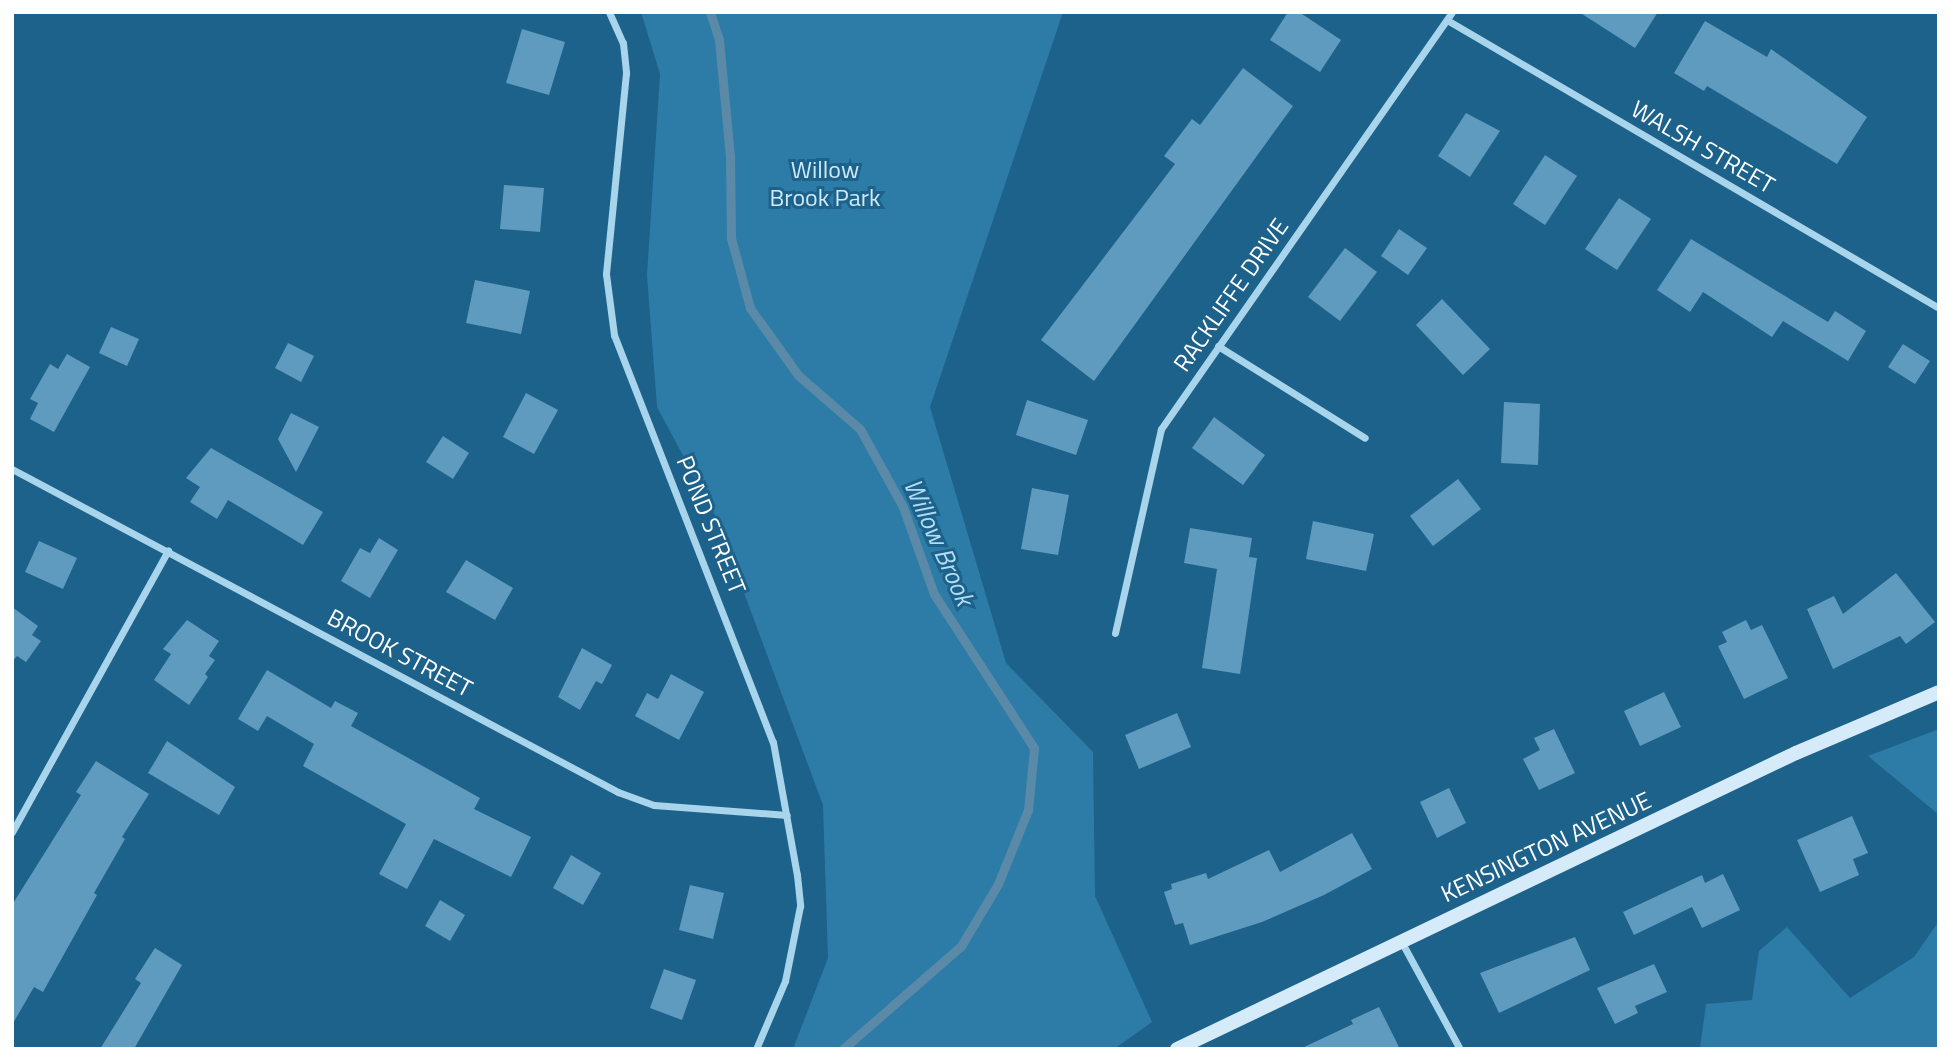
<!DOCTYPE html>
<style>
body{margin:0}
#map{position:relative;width:1951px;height:1061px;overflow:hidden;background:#1d628b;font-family:"Titillium Web",sans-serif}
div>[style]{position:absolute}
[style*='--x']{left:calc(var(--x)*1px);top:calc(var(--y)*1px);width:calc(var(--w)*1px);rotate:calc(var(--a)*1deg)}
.green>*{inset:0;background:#2d7ca7}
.stream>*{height:9px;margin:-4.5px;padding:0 4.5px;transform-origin:4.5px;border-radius:4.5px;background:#5a8aa7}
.building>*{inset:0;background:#5f9bbe}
.minor>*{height:7px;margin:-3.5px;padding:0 3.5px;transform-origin:3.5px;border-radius:3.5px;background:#a8d4ec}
.secondary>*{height:14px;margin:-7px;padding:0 7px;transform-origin:7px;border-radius:7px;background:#d5ebf9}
span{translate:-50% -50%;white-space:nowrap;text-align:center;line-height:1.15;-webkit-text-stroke:6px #1d628b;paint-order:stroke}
.street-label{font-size:24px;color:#fff}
.park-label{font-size:24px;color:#ceeaf9}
.water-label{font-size:26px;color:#b4ddf4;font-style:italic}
.frame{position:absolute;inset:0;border:14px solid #fff;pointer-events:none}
</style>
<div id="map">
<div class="green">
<div style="clip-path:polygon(641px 12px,1063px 12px,930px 407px,1006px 663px,1093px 752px,1095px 896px,1152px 1022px,1114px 1049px,793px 1049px,828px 958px,823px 805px,715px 515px,657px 407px,647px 275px,660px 74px)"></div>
<div style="clip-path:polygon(1939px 729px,1939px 815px,1868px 756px)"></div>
<div style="clip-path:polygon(1939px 921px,1939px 1049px,1700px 1049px,1706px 1004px,1752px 1000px,1759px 951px,1787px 927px,1850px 998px,1914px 957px)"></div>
</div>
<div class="stream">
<div style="--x:710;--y:12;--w:29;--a:72"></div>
<div style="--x:719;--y:40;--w:117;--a:84.6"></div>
<div style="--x:730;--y:156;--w:82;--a:89.3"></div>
<div style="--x:731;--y:238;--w:73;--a:74.8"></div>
<div style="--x:750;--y:308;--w:82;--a:54.4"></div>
<div style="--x:798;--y:375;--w:82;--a:41.1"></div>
<div style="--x:860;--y:429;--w:89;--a:61.1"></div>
<div style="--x:903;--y:507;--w:92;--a:70.4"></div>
<div style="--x:934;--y:594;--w:184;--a:57"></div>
<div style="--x:1034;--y:748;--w:62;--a:95.5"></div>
<div style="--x:1028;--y:810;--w:80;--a:112.1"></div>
<div style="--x:998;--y:884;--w:72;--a:120.8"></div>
<div style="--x:961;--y:946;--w:157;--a:138.9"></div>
</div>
<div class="building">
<div style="clip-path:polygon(1288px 12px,1299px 12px,1341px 40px,1320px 72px,1270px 40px)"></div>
<div style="clip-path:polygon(1579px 12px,1658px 12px,1635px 48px)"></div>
<div style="clip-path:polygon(1705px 21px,1767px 57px,1771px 49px,1867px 117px,1837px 164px,1707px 86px,1704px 91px,1674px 73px)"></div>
<div style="clip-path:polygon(522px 29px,565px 42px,549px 95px,506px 83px)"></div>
<div style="clip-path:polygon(1243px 68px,1293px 106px,1094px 381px,1041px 340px,1175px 164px,1164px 156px,1192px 119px,1200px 125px)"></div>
<div style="clip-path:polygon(1466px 113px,1500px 131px,1470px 177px,1438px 156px)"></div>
<div style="clip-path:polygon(1545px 155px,1577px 176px,1545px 225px,1513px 204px)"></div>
<div style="clip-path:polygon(504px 185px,544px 188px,540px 232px,500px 229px)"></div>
<div style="clip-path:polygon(1619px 198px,1651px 219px,1617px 270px,1585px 249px)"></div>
<div style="clip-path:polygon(1399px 229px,1427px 248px,1408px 275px,1381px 256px)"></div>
<div style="clip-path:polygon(1691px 239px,1828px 322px,1835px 311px,1866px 331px,1848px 361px,1783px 321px,1772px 337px,1703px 292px,1690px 312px,1657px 290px)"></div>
<div style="clip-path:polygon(1345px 248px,1377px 272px,1340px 321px,1308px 297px)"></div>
<div style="clip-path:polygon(475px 280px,530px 291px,521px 334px,466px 323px)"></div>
<div style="clip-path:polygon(1442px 299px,1490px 349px,1463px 375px,1416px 325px)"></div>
<div style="clip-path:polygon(111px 327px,139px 339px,127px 366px,99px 353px)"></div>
<div style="clip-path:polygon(288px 343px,314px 356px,301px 382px,275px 368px)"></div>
<div style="clip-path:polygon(1903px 344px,1930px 361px,1915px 384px,1888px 367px)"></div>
<div style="clip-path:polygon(67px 354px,90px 367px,54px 432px,30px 419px,38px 403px,30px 399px,50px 364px,58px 369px)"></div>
<div style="clip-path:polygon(526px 393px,558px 410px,534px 454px,503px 437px)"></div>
<div style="clip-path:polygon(1027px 400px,1088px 420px,1076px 455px,1016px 435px)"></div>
<div style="clip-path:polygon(1504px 402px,1540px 404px,1538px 465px,1501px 463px)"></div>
<div style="clip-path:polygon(291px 413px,319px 427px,296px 472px,278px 439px)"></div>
<div style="clip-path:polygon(1214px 417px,1265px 455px,1243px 485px,1192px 448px)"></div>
<div style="clip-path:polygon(443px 436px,469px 453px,453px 479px,426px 462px)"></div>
<div style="clip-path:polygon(211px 448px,323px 512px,303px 545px,228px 500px,217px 519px,190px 502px,200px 487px,186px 478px)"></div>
<div style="clip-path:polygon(1458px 479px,1481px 509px,1433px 546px,1410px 516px)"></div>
<div style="clip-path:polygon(1032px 488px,1069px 495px,1058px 555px,1021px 549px)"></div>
<div style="clip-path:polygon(1313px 521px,1374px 534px,1366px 571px,1306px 559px)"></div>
<div style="clip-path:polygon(1190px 528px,1252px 538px,1249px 557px,1257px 558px,1240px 674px,1202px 668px,1217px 569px,1184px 563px)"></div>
<div style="clip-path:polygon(379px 538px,398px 550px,370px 598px,341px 581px,360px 548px,370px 553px)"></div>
<div style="clip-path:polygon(39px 541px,77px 558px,63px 589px,25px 572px)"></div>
<div style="clip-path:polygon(466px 560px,513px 588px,495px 620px,446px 592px)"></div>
<div style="clip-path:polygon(1896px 573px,1935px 622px,1906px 644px,1900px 636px,1833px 669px,1807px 609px,1834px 596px,1843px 614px)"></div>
<div style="clip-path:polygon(12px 607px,38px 626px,32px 635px,41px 641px,26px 662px,17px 656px,12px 662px)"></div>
<div style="clip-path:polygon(187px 620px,219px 641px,209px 656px,215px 660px,205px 674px,208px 677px,189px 705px,154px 680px,171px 654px,163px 649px)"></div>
<div style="clip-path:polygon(1746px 620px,1751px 630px,1762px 625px,1788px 678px,1744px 699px,1718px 646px,1727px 642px,1722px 632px)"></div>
<div style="clip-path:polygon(582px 648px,612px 665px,602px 684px,596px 681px,580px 710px,558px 697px)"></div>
<div style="clip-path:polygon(267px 670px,331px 708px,335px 701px,358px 713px,351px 726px,480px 798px,474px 809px,531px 837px,511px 877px,434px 839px,407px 889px,379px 874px,406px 824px,303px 766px,314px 744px,267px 716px,258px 731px,238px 719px)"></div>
<div style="clip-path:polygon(671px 674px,704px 692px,679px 740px,635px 716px,647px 693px,658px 699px)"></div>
<div style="clip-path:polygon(1664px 692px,1681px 727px,1640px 746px,1624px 711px)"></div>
<div style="clip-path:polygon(1177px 713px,1191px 747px,1139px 769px,1125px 735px)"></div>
<div style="clip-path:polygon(1554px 729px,1575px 773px,1539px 790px,1523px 759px,1540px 750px,1534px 738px)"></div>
<div style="clip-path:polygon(167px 741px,235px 787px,219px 815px,148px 773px)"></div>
<div style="clip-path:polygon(96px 761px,149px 794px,122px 837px,125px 839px,94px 893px,97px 895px,43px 992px,34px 987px,12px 1025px,12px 905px,81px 795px,76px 792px)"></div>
<div style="clip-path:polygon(1449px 788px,1466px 823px,1437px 838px,1420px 802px)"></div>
<div style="clip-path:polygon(1852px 816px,1868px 853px,1853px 859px,1859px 875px,1820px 892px,1797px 840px)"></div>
<div style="clip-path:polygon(1352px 833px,1372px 869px,1324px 895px,1262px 922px,1190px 945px,1183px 923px,1175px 925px,1164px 892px,1172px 889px,1171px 884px,1206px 873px,1208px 879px,1269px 850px,1280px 872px)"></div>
<div style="clip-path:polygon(571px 855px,601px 873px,583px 905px,553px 888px)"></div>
<div style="clip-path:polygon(1723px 874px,1740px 910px,1702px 928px,1692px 907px,1634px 935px,1623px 912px,1702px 875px,1705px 883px)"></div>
<div style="clip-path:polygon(690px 885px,724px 893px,713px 939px,679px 930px)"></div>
<div style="clip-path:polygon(440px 900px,465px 915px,450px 941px,425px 926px)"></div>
<div style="clip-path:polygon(1575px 937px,1590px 970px,1499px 1013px,1480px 973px)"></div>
<div style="clip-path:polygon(155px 948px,182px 965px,134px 1049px,100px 1049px,141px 983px,135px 979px)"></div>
<div style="clip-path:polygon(1654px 964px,1667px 992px,1635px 1006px,1638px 1013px,1615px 1024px,1597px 988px)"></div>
<div style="clip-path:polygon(664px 969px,696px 980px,682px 1020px,650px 1008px)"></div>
<div style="clip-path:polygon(1379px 1007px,1400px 1049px,1300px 1049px,1353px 1024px,1351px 1020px)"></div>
</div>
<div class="minor">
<div style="--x:609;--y:12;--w:34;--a:66"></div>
<div style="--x:623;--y:43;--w:30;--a:84"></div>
<div style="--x:626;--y:73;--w:202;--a:95.7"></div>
<div style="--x:606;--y:274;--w:62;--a:82.5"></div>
<div style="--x:614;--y:335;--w:437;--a:68.7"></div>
<div style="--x:773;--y:742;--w:135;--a:79.8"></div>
<div style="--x:797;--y:875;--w:31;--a:84"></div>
<div style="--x:800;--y:906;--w:76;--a:101.3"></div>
<div style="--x:785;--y:981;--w:74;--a:113.1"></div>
<div style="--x:1447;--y:20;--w:570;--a:30.34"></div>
<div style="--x:1218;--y:346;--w:173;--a:32"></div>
<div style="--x:12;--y:469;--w:687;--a:28.06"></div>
<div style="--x:618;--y:792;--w:38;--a:20"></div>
<div style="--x:654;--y:805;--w:133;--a:4.3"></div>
<div style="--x:1115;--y:633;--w:209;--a:-77.3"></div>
<div style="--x:1161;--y:429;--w:508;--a:-55.09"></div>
<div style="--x:12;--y:832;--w:322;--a:-61"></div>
<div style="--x:1401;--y:941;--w:123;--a:61.4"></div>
</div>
<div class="secondary">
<div style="--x:1177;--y:1049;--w:686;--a:-25.56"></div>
<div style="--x:1796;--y:753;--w:155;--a:-23.1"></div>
</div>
<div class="street-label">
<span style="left:1703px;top:147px;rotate:30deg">WALSH STREET</span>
<span style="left:1231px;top:295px;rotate:-55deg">RACKLIFFE DRIVE</span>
<span style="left:711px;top:525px;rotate:68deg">POND STREET</span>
<span style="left:400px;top:653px;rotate:28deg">BROOK STREET</span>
<span style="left:1546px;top:847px;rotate:-25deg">KENSINGTON AVENUE</span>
</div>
<div class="park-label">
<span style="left:825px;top:184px">Willow<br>Brook Park</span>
</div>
<div class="water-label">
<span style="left:939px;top:542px;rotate:66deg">Willow Brook</span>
</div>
<div class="frame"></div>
</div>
